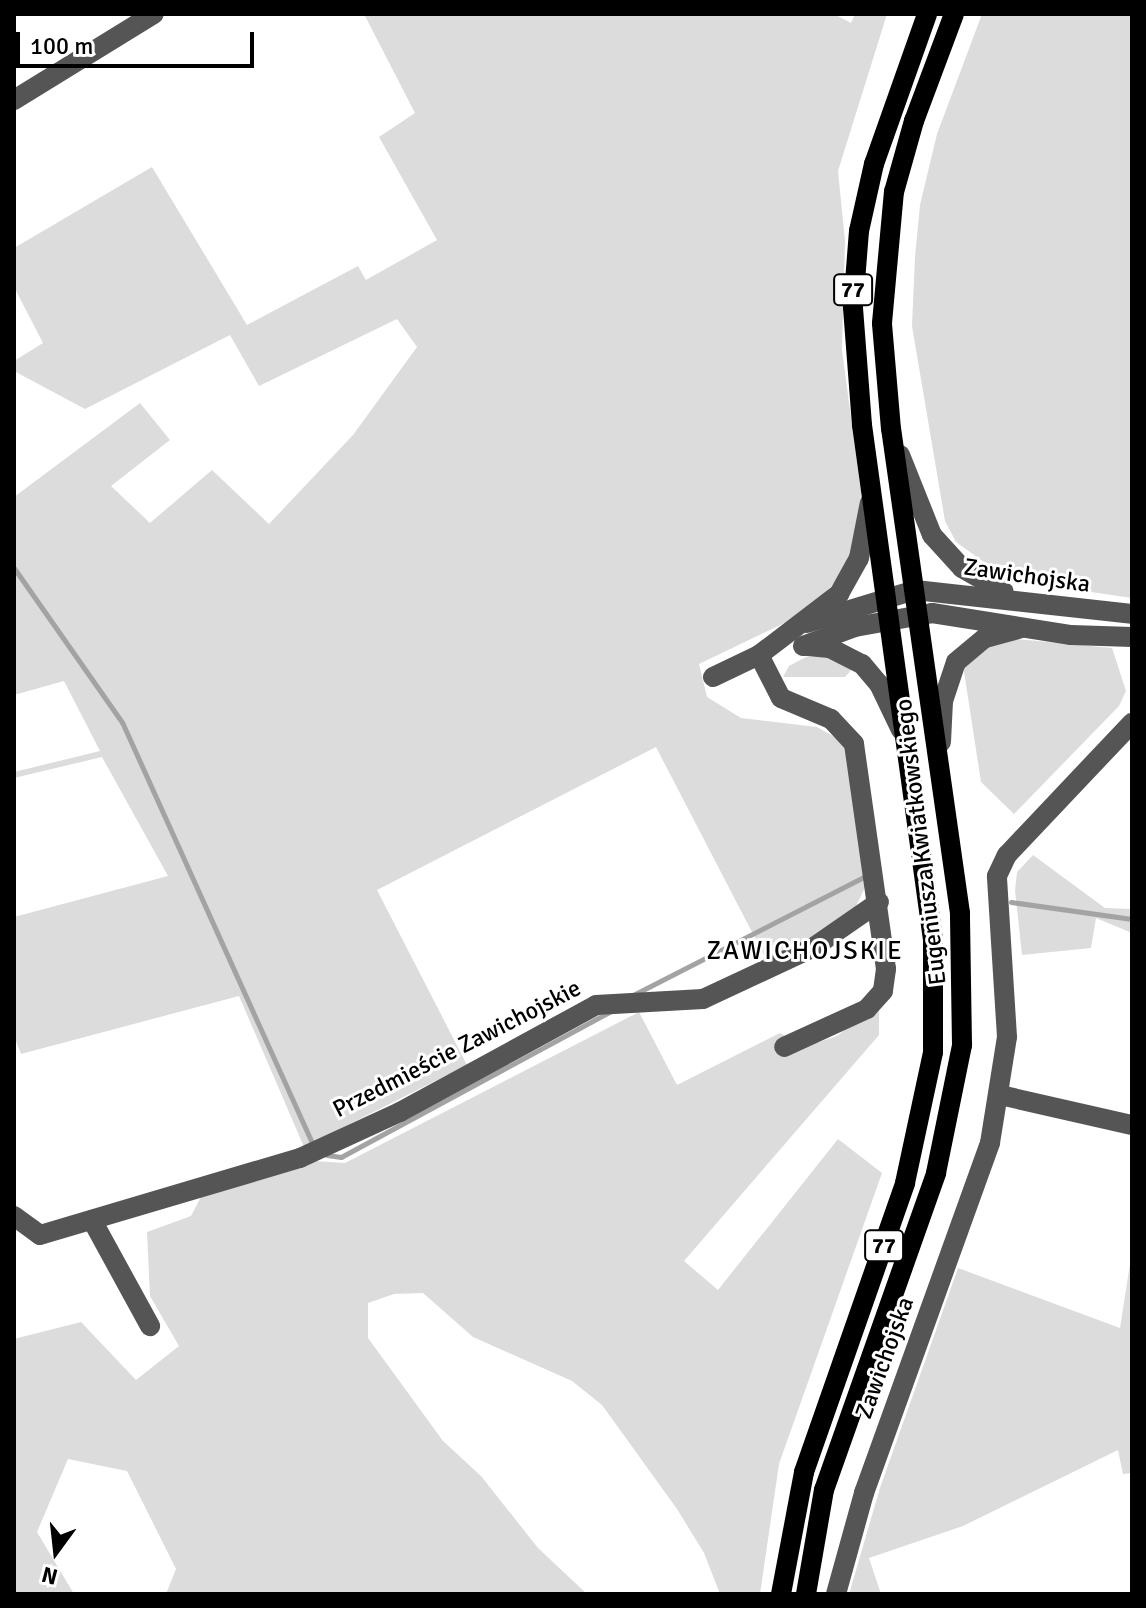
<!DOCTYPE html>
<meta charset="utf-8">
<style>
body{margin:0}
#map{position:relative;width:1146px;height:1608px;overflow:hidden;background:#fff;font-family:Signika,sans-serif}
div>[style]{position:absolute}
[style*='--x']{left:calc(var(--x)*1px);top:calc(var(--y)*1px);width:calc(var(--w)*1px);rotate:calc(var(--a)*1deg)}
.green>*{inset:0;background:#dcdcdc}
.stream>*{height:5px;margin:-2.5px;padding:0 2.5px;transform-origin:2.5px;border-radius:2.5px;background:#a3a3a3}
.minor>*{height:20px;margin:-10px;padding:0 10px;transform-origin:10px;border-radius:10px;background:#555}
.major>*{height:20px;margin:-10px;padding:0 10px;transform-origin:10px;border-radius:10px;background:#000}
span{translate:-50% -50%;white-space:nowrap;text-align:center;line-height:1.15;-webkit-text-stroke:6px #fff;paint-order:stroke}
.shield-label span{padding:2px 6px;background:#fff;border:2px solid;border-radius:6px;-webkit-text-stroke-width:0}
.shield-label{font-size:22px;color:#000;font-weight:700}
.street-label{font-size:24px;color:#000}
.neighbourhood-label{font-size:26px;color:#000;letter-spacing:2px}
.frame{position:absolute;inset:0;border:16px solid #000;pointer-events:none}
.north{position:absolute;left:16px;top:1512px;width:80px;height:80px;-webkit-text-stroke:6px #fff;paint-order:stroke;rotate:195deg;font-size:22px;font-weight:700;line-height:32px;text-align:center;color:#000}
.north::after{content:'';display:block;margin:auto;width:28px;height:36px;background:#000;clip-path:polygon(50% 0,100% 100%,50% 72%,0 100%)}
.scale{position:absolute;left:16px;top:32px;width:238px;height:36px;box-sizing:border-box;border:4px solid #000;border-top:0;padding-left:10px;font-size:24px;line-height:28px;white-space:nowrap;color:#000;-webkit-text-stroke:6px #fff;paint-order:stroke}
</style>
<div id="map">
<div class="green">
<div style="clip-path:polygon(364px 14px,834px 14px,851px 23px,855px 14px,887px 14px,838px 171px,845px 241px,842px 350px,861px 492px,857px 539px,841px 575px,821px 598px,797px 617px,699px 664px,707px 697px,741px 718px,817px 727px,842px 741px,850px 754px,867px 883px,850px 919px,767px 961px,656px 747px,377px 890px,467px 1065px,304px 1147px,239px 996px,21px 1054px,14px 1036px,14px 917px,168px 876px,102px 757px,14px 778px,14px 772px,100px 751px,64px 681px,14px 695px,14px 497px,140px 403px,170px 440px,111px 486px,150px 523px,212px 470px,269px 524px,353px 435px,417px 347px,397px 319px,259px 386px,230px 335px,85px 409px,14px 371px,14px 361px,43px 343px,14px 287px,14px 248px,152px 167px,247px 325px,358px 266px,366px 280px,437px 240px,379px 137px,415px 113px)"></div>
<div style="clip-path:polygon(982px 14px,1132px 14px,1132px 598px,1009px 580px,956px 542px,945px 521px,912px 326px,915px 257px,920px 205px,937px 134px)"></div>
<div style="clip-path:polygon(1005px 638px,1112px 648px,1126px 691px,1119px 706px,1014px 814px,981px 782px,963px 665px,971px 655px)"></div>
<div style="clip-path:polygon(806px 657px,830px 657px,853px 668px,845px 677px,783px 677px,789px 666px)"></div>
<div style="clip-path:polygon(1033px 855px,1105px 908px,1132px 909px,1132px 933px,1096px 918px,1091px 948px,1022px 955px,1015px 890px,1017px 872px)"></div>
<div style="clip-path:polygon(879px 1003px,879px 1035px,684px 1261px,718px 1290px,838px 1139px,882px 1173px,779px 1464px,760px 1594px,720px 1594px,704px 1553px,677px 1509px,602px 1405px,572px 1381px,473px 1337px,423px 1293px,394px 1294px,368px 1303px,368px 1338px,443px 1441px,481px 1476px,538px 1548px,587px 1594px,166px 1594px,176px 1569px,127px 1471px,68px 1459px,37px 1532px,74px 1594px,14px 1594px,14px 1339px,81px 1322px,136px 1380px,179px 1346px,150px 1296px,147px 1232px,191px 1216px,203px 1193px,314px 1161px,345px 1163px,639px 1012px,677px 1085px,780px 1033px,804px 1047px,837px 1036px)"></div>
<div style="clip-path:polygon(1132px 1251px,1132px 1473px,1123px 1474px,1118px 1450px,963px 1526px,869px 1558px,881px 1594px,849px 1594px,880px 1488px,958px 1268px,1120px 1328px)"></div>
</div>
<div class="stream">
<div style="--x:14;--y:568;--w:188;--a:55"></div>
<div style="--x:122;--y:722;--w:462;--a:65.7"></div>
<div style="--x:1011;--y:902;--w:122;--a:8"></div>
<div style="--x:635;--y:994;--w:259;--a:-27.1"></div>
<div style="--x:327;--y:1155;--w:14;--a:8"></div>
<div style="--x:341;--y:1157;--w:305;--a:-28.4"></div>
</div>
<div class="minor">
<div style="--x:14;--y:100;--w:164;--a:-31.6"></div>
<div style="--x:900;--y:455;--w:86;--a:68.2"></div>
<div style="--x:932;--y:535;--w:45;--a:47.7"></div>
<div style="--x:962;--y:568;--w:48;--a:29.7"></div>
<div style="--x:807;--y:623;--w:113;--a:-17"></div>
<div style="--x:915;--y:590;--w:218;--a:6.3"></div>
<div style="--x:803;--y:646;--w:55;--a:-20.1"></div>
<div style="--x:855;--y:627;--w:78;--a:-10.3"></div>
<div style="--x:932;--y:613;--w:141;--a:9"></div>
<div style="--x:1071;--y:635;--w:61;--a:1.9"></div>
<div style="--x:807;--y:646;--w:23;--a:5"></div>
<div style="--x:830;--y:648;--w:36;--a:27"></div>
<div style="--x:862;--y:664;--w:26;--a:50"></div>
<div style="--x:879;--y:684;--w:51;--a:64.4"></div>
<div style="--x:759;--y:655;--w:48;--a:62.9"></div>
<div style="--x:781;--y:698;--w:54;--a:22.8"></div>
<div style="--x:831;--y:719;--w:34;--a:47"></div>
<div style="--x:854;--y:744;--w:227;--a:81.9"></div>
<div style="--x:886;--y:969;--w:22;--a:98"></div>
<div style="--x:883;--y:991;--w:24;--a:132"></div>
<div style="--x:867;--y:1009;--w:91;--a:155.4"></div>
<div style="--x:713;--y:677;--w:51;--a:-25.6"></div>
<div style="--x:759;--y:655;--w:101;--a:-37.3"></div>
<div style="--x:839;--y:594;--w:41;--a:-60.9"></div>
<div style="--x:859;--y:558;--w:57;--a:-78.9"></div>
<div style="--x:941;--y:742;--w:41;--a:-87.2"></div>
<div style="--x:943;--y:701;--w:41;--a:-71.6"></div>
<div style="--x:956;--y:662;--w:38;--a:-40"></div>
<div style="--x:985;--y:638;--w:35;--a:-15"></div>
<div style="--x:1000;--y:1095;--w:135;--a:12.8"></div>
<div style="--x:14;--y:1216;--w:32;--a:36"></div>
<div style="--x:40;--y:1235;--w:271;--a:-16.5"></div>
<div style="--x:300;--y:1158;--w:110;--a:-24.7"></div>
<div style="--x:400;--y:1112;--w:223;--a:-28.6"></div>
<div style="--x:596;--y:1005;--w:107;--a:-3.2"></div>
<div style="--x:703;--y:999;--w:123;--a:-25.1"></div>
<div style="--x:814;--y:947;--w:79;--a:-34.7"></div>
<div style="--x:92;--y:1220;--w:121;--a:61.3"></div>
<div style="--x:836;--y:1594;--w:105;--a:-74.5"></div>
<div style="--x:864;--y:1493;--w:372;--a:-70.2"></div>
<div style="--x:990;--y:1143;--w:107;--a:-80.9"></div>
<div style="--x:1007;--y:1037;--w:161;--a:-93.6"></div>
<div style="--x:997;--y:876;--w:23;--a:-65"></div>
<div style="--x:1007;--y:855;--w:182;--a:-46.6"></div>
</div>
<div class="major">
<div style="--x:781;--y:1594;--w:124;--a:-79.3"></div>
<div style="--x:804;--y:1472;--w:306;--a:-70.7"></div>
<div style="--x:905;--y:1183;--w:134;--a:-77.9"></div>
<div style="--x:933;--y:1052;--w:112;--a:-90"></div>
<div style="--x:933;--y:940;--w:520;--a:-97.85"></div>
<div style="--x:862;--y:425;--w:118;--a:-94.4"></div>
<div style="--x:853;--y:307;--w:76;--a:-85.5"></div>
<div style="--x:859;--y:231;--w:69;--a:-77.4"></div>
<div style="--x:874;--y:164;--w:159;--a:-70.5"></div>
<div style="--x:806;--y:1594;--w:106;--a:-80.2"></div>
<div style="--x:824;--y:1490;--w:336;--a:-70.5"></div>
<div style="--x:936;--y:1173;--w:131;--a:-78.5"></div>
<div style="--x:962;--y:1045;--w:132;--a:-90.9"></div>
<div style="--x:960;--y:913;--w:489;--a:-98.1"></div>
<div style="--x:891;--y:429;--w:106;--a:-94.9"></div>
<div style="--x:882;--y:323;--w:132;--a:-84.8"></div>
<div style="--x:894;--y:192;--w:74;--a:-74.3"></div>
<div style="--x:914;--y:121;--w:114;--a:-69.5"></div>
</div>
<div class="shield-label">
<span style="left:853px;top:290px">77</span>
<span style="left:884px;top:1246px">77</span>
</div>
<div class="street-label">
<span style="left:1027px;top:576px;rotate:8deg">Zawichojska</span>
<span style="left:921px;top:842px;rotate:-97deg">Eugeniusza Kwiatkowskiego</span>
<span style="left:457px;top:1049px;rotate:-27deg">Przedmieście Zawichojskie</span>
<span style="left:885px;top:1358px;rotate:-70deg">Zawichojska</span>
</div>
<div class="neighbourhood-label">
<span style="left:805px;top:952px">ZAWICHOJSKIE</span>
</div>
<div class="frame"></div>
<div class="north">N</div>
<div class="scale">100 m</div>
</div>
